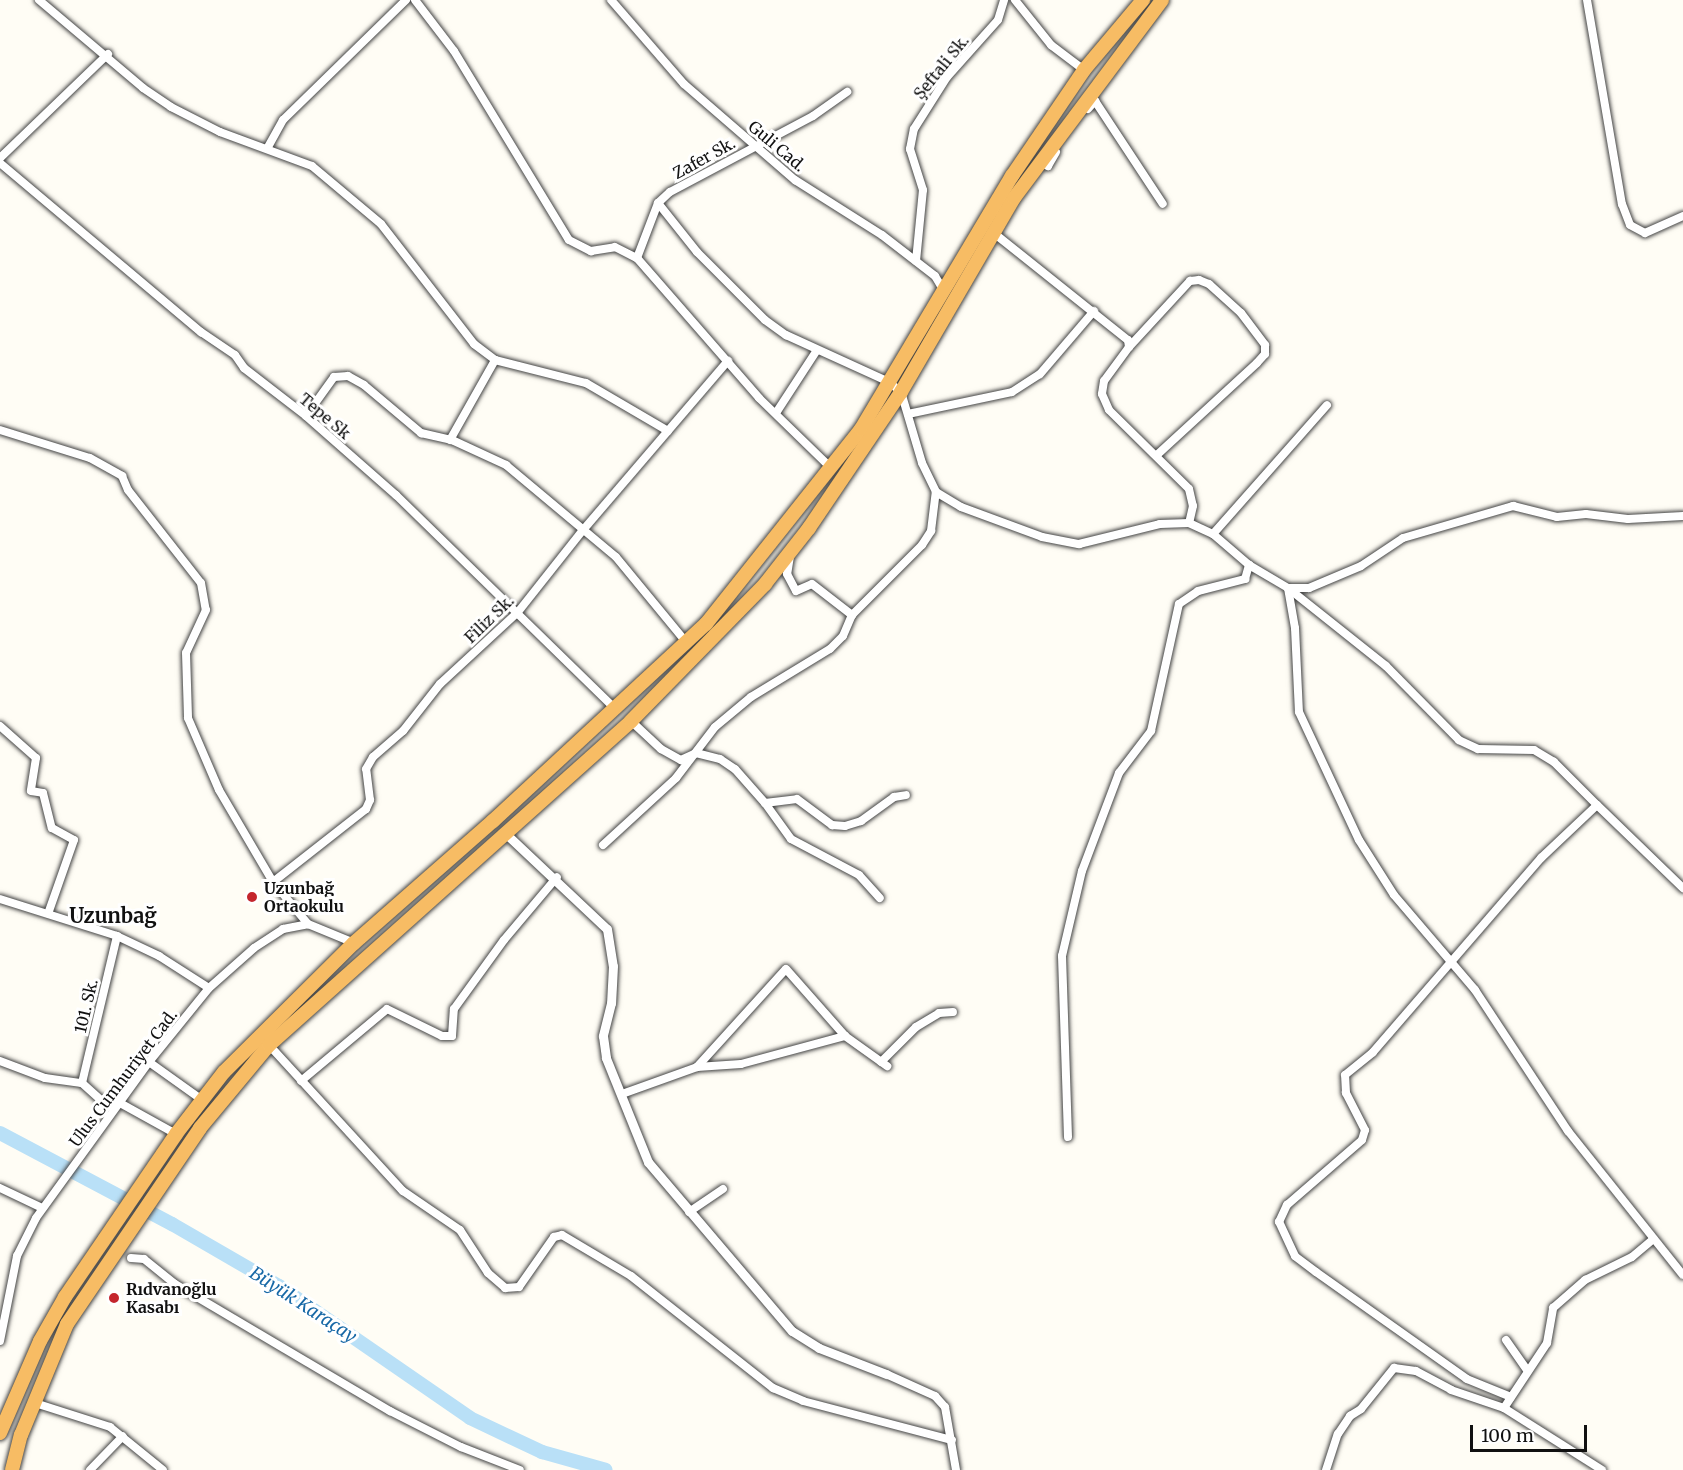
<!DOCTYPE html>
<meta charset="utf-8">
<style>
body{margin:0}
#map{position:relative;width:1683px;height:1470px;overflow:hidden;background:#fffdf5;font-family:Merriweather,serif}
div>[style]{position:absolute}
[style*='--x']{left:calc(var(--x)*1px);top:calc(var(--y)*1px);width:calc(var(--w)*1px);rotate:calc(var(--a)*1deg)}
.river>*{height:14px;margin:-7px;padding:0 7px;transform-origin:7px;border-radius:7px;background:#b9e0f7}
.roads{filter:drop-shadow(0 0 2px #444) drop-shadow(0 0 2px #444)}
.minor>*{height:8px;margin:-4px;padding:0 4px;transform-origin:4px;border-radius:4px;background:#fff}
.tertiary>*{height:9px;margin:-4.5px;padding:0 4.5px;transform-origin:4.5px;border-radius:4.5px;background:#fff}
.trunk>*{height:14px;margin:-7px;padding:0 7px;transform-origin:7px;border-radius:7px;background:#f7bc64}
.dots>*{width:16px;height:16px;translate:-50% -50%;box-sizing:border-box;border:3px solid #fff;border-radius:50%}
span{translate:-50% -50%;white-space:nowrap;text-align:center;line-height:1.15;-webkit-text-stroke:6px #fff;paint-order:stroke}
.street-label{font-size:16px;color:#111}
.poi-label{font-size:16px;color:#111;font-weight:700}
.left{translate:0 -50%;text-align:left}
.water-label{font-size:18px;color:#1768a6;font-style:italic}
.quarter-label{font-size:20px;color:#111;font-weight:700}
.scale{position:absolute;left:1470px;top:1425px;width:117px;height:27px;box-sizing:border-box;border:3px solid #111;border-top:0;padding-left:8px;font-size:18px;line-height:21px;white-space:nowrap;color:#111;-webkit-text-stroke:4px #fff;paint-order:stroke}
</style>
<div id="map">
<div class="river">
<div style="--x:0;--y:1133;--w:195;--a:27.9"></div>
<div style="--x:172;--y:1224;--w:124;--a:30.1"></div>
<div style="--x:279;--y:1286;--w:232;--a:34.6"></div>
<div style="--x:470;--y:1418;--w:80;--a:25.3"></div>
<div style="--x:542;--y:1452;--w:66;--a:15.7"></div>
</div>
<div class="roads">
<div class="minor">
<div style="--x:39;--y:0;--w:136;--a:40.2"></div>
<div style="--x:143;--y:88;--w:34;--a:34"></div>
<div style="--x:171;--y:107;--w:55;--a:27"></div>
<div style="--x:220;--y:132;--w:98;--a:20.3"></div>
<div style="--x:312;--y:166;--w:90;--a:40"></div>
<div style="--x:381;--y:224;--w:152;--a:52.2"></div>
<div style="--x:474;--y:344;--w:26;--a:37"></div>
<div style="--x:495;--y:360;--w:94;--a:14.2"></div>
<div style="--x:586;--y:383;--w:95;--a:30.3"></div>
<div style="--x:415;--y:0;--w:64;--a:52.6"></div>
<div style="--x:454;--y:51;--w:221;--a:58.7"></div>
<div style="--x:569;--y:240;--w:25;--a:27"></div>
<div style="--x:591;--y:251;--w:24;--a:-9"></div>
<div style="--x:615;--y:247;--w:25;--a:27"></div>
<div style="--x:637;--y:258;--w:186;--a:48.9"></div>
<div style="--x:759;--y:398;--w:100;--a:44.2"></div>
<div style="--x:611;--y:0;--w:111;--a:49"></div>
<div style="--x:684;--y:84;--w:147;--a:40.9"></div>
<div style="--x:795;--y:180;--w:103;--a:32.3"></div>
<div style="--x:882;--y:235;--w:67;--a:37.7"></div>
<div style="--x:935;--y:276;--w:17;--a:59"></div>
<div style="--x:1015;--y:0;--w:58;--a:51.3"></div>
<div style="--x:1051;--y:45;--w:41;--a:37.1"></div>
<div style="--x:1587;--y:0;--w:207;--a:80.3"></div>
<div style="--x:1622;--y:204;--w:22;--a:69"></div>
<div style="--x:1630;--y:225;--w:17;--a:28"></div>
<div style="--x:1645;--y:233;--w:42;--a:-24.1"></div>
<div style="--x:1088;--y:109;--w:11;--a:-49"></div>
<div style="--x:1095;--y:101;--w:123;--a:56.6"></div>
<div style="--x:268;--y:147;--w:31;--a:-61"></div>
<div style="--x:283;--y:120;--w:172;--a:-44.3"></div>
<div style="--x:0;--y:158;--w:150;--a:-43.9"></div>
<div style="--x:1039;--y:162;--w:10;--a:24"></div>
<div style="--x:1048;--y:166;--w:16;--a:-60"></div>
<div style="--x:0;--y:163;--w:263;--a:40.1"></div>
<div style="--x:201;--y:332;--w:41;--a:34.1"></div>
<div style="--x:235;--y:355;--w:16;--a:55"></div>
<div style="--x:244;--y:368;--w:78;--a:37.7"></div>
<div style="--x:306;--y:416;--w:120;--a:41.3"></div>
<div style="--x:396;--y:495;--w:306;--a:44.3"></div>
<div style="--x:658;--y:203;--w:63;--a:51.5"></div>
<div style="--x:697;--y:252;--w:96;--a:45"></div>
<div style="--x:765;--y:320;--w:26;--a:36"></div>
<div style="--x:786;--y:335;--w:113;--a:24.5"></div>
<div style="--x:889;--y:382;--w:16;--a:40"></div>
<div style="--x:901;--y:392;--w:74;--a:73.5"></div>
<div style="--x:922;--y:463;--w:32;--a:64"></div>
<div style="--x:936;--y:492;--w:29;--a:31"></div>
<div style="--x:961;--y:507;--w:86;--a:20.3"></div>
<div style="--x:1042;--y:537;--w:38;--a:11"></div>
<div style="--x:1079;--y:544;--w:83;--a:-13.9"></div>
<div style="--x:1160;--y:524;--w:29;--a:-2"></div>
<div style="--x:1189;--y:523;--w:26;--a:25"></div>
<div style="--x:1213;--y:534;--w:48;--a:40.7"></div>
<div style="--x:1249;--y:565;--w:45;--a:30.5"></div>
<div style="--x:1288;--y:588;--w:41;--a:80.1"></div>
<div style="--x:1295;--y:628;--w:84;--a:87.3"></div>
<div style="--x:1299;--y:712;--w:141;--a:64.9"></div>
<div style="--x:1359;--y:840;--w:65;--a:57.5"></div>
<div style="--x:1394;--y:895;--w:125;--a:49.5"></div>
<div style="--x:1475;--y:990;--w:169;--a:56.6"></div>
<div style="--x:1568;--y:1131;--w:184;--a:51.4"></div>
<div style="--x:995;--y:234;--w:170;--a:38.6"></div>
<div style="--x:1128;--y:340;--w:7;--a:82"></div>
<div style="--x:1129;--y:347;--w:42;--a:126.3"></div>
<div style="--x:1104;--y:381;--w:13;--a:99"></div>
<div style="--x:1102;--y:394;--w:17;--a:66"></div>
<div style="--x:1109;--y:410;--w:112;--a:44.6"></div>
<div style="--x:1189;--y:489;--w:17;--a:77"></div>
<div style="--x:1193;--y:506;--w:17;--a:103"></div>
<div style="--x:637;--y:258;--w:59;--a:-69.1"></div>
<div style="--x:658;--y:203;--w:16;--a:-43"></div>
<div style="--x:670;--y:192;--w:162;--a:-28"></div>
<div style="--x:813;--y:116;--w:42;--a:-35.2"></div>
<div style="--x:916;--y:261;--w:71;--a:-84.4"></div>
<div style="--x:923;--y:190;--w:43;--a:-107.6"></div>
<div style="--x:910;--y:149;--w:20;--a:-79"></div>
<div style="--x:914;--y:129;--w:62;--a:-57.6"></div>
<div style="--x:947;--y:77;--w:76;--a:-48.2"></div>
<div style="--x:998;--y:20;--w:21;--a:-73"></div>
<div style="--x:1129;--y:347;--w:90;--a:-47.3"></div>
<div style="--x:1190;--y:281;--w:9;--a:-6"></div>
<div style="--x:1199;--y:280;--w:11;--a:22"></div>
<div style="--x:1209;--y:284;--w:43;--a:42.2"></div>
<div style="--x:1241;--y:313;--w:40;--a:53"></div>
<div style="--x:1265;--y:345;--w:9;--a:90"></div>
<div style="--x:1265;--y:354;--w:12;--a:132"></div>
<div style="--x:1257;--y:363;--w:136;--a:137.4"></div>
<div style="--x:776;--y:413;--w:75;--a:-56.9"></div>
<div style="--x:908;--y:414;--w:106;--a:-11.9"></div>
<div style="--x:1012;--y:392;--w:33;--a:-33"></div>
<div style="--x:1040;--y:374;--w:83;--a:-49.4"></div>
<div style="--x:306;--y:416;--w:48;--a:-54.3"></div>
<div style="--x:334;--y:377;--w:14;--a:-4"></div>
<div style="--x:348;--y:376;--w:18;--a:29"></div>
<div style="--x:364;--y:385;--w:75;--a:40.1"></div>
<div style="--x:421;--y:433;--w:32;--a:13"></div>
<div style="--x:452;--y:440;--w:60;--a:24.8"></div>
<div style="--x:506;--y:465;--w:143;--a:39.9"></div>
<div style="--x:616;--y:557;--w:112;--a:50.5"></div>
<div style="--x:0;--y:430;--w:94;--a:17.3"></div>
<div style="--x:90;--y:458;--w:37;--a:29"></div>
<div style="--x:122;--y:476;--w:15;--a:67"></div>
<div style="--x:128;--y:490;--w:118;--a:51.9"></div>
<div style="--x:201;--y:583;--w:27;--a:80"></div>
<div style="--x:206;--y:610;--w:47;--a:114.9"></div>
<div style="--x:186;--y:653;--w:65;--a:88.2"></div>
<div style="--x:188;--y:718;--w:78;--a:66.7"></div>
<div style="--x:219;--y:790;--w:107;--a:59.6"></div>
<div style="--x:273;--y:882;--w:55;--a:50.2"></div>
<div style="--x:450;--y:440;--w:92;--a:-60.6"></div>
<div style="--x:1213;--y:534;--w:172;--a:-48.5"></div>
<div style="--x:790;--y:556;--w:18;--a:99"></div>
<div style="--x:787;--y:574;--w:19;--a:62"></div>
<div style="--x:796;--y:591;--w:17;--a:-24"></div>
<div style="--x:812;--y:584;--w:51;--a:37.8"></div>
<div style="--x:631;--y:721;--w:41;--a:43"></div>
<div style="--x:661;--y:749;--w:23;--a:29"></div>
<div style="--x:681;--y:760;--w:17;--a:-25"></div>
<div style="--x:696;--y:753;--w:25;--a:14"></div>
<div style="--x:720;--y:759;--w:18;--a:34"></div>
<div style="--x:735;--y:769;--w:45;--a:48.6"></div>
<div style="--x:765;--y:803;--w:32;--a:-7"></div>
<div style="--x:797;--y:799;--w:44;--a:36.6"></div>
<div style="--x:832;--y:825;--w:13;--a:4"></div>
<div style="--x:845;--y:826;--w:17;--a:-17"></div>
<div style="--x:861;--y:821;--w:41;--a:-36"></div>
<div style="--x:894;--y:797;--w:12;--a:-9"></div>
<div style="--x:0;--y:726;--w:48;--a:41.6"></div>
<div style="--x:36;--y:758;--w:33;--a:99"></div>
<div style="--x:31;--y:791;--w:12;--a:9"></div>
<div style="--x:43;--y:793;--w:36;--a:76"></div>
<div style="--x:52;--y:828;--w:25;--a:29"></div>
<div style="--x:74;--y:840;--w:78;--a:109.4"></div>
<div style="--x:765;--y:803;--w:44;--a:54.2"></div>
<div style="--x:791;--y:839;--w:77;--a:27.9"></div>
<div style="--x:859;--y:875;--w:31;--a:48"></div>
<div style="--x:1597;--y:805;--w:61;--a:-135"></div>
<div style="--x:1554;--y:762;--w:23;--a:-149"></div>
<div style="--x:1534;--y:750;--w:56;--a:-179"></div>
<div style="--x:1478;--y:749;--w:21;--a:-155"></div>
<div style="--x:1459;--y:740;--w:104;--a:-134.6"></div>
<div style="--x:1386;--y:666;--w:125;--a:-141.5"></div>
<div style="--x:1288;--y:588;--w:21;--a:0"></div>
<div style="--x:1309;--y:588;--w:56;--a:-22.9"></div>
<div style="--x:1361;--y:566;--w:50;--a:-33.7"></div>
<div style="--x:1403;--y:538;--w:115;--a:-16.2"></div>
<div style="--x:1513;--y:506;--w:45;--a:14"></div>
<div style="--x:1557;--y:517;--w:29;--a:-6"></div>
<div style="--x:1586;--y:514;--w:42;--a:6.8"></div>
<div style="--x:1628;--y:519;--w:55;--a:-3.1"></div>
<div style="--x:603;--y:845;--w:99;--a:-42.5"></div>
<div style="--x:676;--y:778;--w:64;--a:-52.6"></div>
<div style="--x:715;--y:727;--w:47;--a:-39.8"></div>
<div style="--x:751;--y:697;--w:92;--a:-31.3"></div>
<div style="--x:830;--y:649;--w:18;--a:-45"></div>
<div style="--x:843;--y:636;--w:23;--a:-67"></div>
<div style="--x:852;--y:615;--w:99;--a:-45"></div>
<div style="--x:922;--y:545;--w:17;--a:-57"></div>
<div style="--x:931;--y:531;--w:39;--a:-83"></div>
<div style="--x:273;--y:882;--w:118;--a:-38.1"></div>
<div style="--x:366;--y:809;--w:10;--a:-66"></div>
<div style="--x:370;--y:800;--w:31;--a:-97"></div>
<div style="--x:366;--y:769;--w:14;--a:-60"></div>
<div style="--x:373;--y:757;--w:40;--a:-41"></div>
<div style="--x:403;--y:731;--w:60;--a:-51.8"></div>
<div style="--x:440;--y:684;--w:106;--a:-42.7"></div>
<div style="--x:518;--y:612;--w:105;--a:-51.6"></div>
<div style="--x:583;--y:530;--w:223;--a:-49.4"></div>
<div style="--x:0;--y:899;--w:123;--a:17.5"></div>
<div style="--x:117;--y:936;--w:47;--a:25.5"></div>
<div style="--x:159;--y:956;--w:59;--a:32.6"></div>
<div style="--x:269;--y:1045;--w:198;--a:47.5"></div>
<div style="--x:403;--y:1191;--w:69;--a:34.4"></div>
<div style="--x:460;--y:1230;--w:51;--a:56.9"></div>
<div style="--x:488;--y:1273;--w:23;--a:41"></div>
<div style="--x:505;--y:1288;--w:14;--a:-4"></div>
<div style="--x:519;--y:1287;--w:61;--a:-55"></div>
<div style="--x:554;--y:1237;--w:8;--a:-14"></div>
<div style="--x:562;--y:1235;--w:80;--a:30.7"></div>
<div style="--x:631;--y:1276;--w:181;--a:38.3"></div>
<div style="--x:773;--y:1388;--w:33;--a:23"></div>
<div style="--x:803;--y:1401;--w:154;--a:14.7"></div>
<div style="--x:0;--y:1061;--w:48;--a:20.7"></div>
<div style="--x:45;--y:1078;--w:37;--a:8"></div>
<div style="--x:82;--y:1083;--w:25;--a:42"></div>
<div style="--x:101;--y:1100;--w:19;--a:9"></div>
<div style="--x:120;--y:1103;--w:64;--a:29"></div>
<div style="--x:149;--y:1062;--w:65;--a:35.6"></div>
<div style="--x:881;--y:1062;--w:49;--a:-45"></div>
<div style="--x:916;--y:1027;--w:27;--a:-31"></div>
<div style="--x:939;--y:1013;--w:14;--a:-4"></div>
<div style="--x:697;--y:1067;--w:132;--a:-47.8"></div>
<div style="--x:786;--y:969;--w:89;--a:48.6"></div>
<div style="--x:845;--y:1036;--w:52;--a:35.5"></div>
<div style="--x:301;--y:1081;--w:112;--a:-39.9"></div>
<div style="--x:387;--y:1009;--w:61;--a:26.1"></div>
<div style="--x:442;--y:1036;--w:10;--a:0"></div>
<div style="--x:452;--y:1036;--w:27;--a:-86"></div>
<div style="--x:454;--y:1009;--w:85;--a:-54.1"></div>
<div style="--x:504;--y:940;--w:82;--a:-49.9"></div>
<div style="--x:82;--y:1083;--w:151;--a:-76.6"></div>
<div style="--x:622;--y:1094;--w:80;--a:-19.8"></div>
<div style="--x:697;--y:1067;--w:44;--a:-3.9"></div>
<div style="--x:741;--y:1064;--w:108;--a:-15.1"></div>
<div style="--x:1068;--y:1137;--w:181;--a:-91.9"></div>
<div style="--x:1062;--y:956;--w:87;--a:-76.8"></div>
<div style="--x:1082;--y:871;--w:105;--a:-69.3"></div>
<div style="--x:1119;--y:773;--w:53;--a:-52.7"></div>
<div style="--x:1151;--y:731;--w:130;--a:-77.6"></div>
<div style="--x:1179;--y:604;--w:23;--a:-34"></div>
<div style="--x:1198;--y:591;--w:49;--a:-14.3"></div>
<div style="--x:1245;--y:579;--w:15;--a:-74"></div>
<div style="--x:0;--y:1188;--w:47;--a:25.5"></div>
<div style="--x:689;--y:1212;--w:41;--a:-34.1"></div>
<div style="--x:131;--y:1258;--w:13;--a:4"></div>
<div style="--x:144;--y:1259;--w:40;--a:39"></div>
<div style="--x:175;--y:1284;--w:250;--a:30.6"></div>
<div style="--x:390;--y:1411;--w:80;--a:26.9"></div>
<div style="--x:461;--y:1447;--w:63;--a:21.3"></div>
<div style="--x:1506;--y:1340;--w:38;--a:55"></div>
<div style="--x:0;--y:1341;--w:87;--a:-78.7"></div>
<div style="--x:17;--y:1256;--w:42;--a:-63.4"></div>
<div style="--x:36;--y:1218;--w:193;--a:-54.1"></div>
<div style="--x:149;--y:1062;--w:95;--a:-51"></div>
<div style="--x:209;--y:988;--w:60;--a:-41.6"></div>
<div style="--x:254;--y:948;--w:35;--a:-33"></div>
<div style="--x:283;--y:929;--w:25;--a:-11"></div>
<div style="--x:308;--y:924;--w:50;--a:22.4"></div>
<div style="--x:886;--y:1374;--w:54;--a:24.2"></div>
<div style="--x:935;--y:1396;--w:15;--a:48"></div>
<div style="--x:945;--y:1407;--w:64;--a:80.1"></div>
<div style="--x:1511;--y:1397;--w:48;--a:-157.8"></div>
<div style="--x:1467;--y:1379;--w:185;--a:-144.7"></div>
<div style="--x:1316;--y:1272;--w:26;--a:-143"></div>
<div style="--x:1295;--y:1256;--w:38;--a:-115"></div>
<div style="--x:1279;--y:1222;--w:19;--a:-65"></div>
<div style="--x:1287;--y:1205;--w:99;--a:-40.9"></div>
<div style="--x:1362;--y:1140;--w:10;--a:-73"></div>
<div style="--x:1365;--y:1130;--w:42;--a:-117.2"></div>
<div style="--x:1346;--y:1093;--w:18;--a:-93"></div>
<div style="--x:1345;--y:1075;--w:36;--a:-39"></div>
<div style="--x:1373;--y:1052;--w:257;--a:-49.1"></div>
<div style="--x:1541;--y:858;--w:77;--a:-43.4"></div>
<div style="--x:1597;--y:805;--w:120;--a:44"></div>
<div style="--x:35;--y:1403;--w:79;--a:17.7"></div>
<div style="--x:110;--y:1427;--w:68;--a:39.1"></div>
<div style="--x:1504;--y:1408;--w:116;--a:32.3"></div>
<div style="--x:90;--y:1470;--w:47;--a:-45.9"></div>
<div style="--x:1326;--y:1470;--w:38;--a:-72"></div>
<div style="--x:1338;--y:1434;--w:22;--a:-56"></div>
<div style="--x:1350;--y:1416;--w:13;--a:-32"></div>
<div style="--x:1361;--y:1409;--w:53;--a:-51.2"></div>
<div style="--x:1394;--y:1368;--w:22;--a:8"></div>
<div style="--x:1416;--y:1371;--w:40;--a:28"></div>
<div style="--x:1451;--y:1390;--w:56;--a:18.8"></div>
<div style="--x:1504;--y:1408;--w:78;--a:-56.5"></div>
<div style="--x:1547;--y:1343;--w:36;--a:-80"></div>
<div style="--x:1553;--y:1308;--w:43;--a:-41.2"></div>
<div style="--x:1585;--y:1280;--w:52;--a:-26.1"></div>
<div style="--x:1632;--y:1257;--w:26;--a:-40"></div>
</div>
<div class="tertiary">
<div style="--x:504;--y:832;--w:141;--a:43.3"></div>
<div style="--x:607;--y:929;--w:37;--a:81"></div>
<div style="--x:613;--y:966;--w:37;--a:93"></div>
<div style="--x:611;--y:1003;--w:34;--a:104"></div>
<div style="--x:603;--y:1036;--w:22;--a:82"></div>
<div style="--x:606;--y:1058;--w:112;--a:68"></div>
<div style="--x:648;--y:1162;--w:222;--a:49.6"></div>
<div style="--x:792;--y:1331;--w:32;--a:32"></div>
<div style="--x:819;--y:1348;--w:72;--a:21.2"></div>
</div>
<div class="trunk">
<div style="--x:0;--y:1433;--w:100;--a:-66.5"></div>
<div style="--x:40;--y:1341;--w:51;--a:-60.4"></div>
<div style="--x:65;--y:1297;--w:197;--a:-55.7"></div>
<div style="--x:176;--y:1134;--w:78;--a:-52.3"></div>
<div style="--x:224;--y:1072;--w:183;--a:-44.8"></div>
<div style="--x:354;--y:943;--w:185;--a:-41.3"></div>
<div style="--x:493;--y:821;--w:290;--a:-42.8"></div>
<div style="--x:706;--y:624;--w:249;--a:-51.5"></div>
<div style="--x:861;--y:429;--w:295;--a:-59.2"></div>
<div style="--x:1012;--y:176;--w:128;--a:-55.8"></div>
<div style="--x:1084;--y:70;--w:92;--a:-49.9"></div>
<div style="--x:12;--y:1470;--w:36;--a:-76"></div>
<div style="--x:21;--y:1435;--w:120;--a:-67.5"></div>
<div style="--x:67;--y:1324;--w:237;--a:-55.8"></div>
<div style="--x:200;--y:1128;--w:108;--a:-50.3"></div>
<div style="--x:269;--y:1045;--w:486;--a:-41.8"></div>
<div style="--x:631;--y:721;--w:192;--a:-45.6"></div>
<div style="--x:765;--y:584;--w:71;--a:-51.8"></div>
<div style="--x:809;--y:528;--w:164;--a:-55.9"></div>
<div style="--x:901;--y:392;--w:225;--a:-59.8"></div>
<div style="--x:1014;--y:198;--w:247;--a:-53.2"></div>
</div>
</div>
<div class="dots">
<div style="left:252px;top:897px;background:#c4262e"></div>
<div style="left:114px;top:1298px;background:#c4262e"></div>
</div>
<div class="street-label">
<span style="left:941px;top:67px;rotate:-51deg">Şeftali Sk.</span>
<span style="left:777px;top:146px;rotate:40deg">Guli Cad.</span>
<span style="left:704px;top:158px;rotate:-29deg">Zafer Sk.</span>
<span style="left:325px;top:416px;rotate:40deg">Tepe Sk</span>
<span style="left:489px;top:619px;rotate:-44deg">Filiz Sk.</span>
<span style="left:86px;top:1006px;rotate:-77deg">101. Sk.</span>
<span style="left:123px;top:1078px;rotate:-53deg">Ulus Cumhuriyet Cad.</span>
</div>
<div class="poi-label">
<span class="left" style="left:264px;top:897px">Uzunbağ<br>Ortaokulu</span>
<span class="left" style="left:126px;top:1298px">Rıdvanoğlu<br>Kasabı</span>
</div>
<div class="water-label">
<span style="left:303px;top:1305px;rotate:33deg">Büyük Karaçay</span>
</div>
<div class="quarter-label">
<span style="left:113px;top:915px">Uzunbağ</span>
</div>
<div class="scale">100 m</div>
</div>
